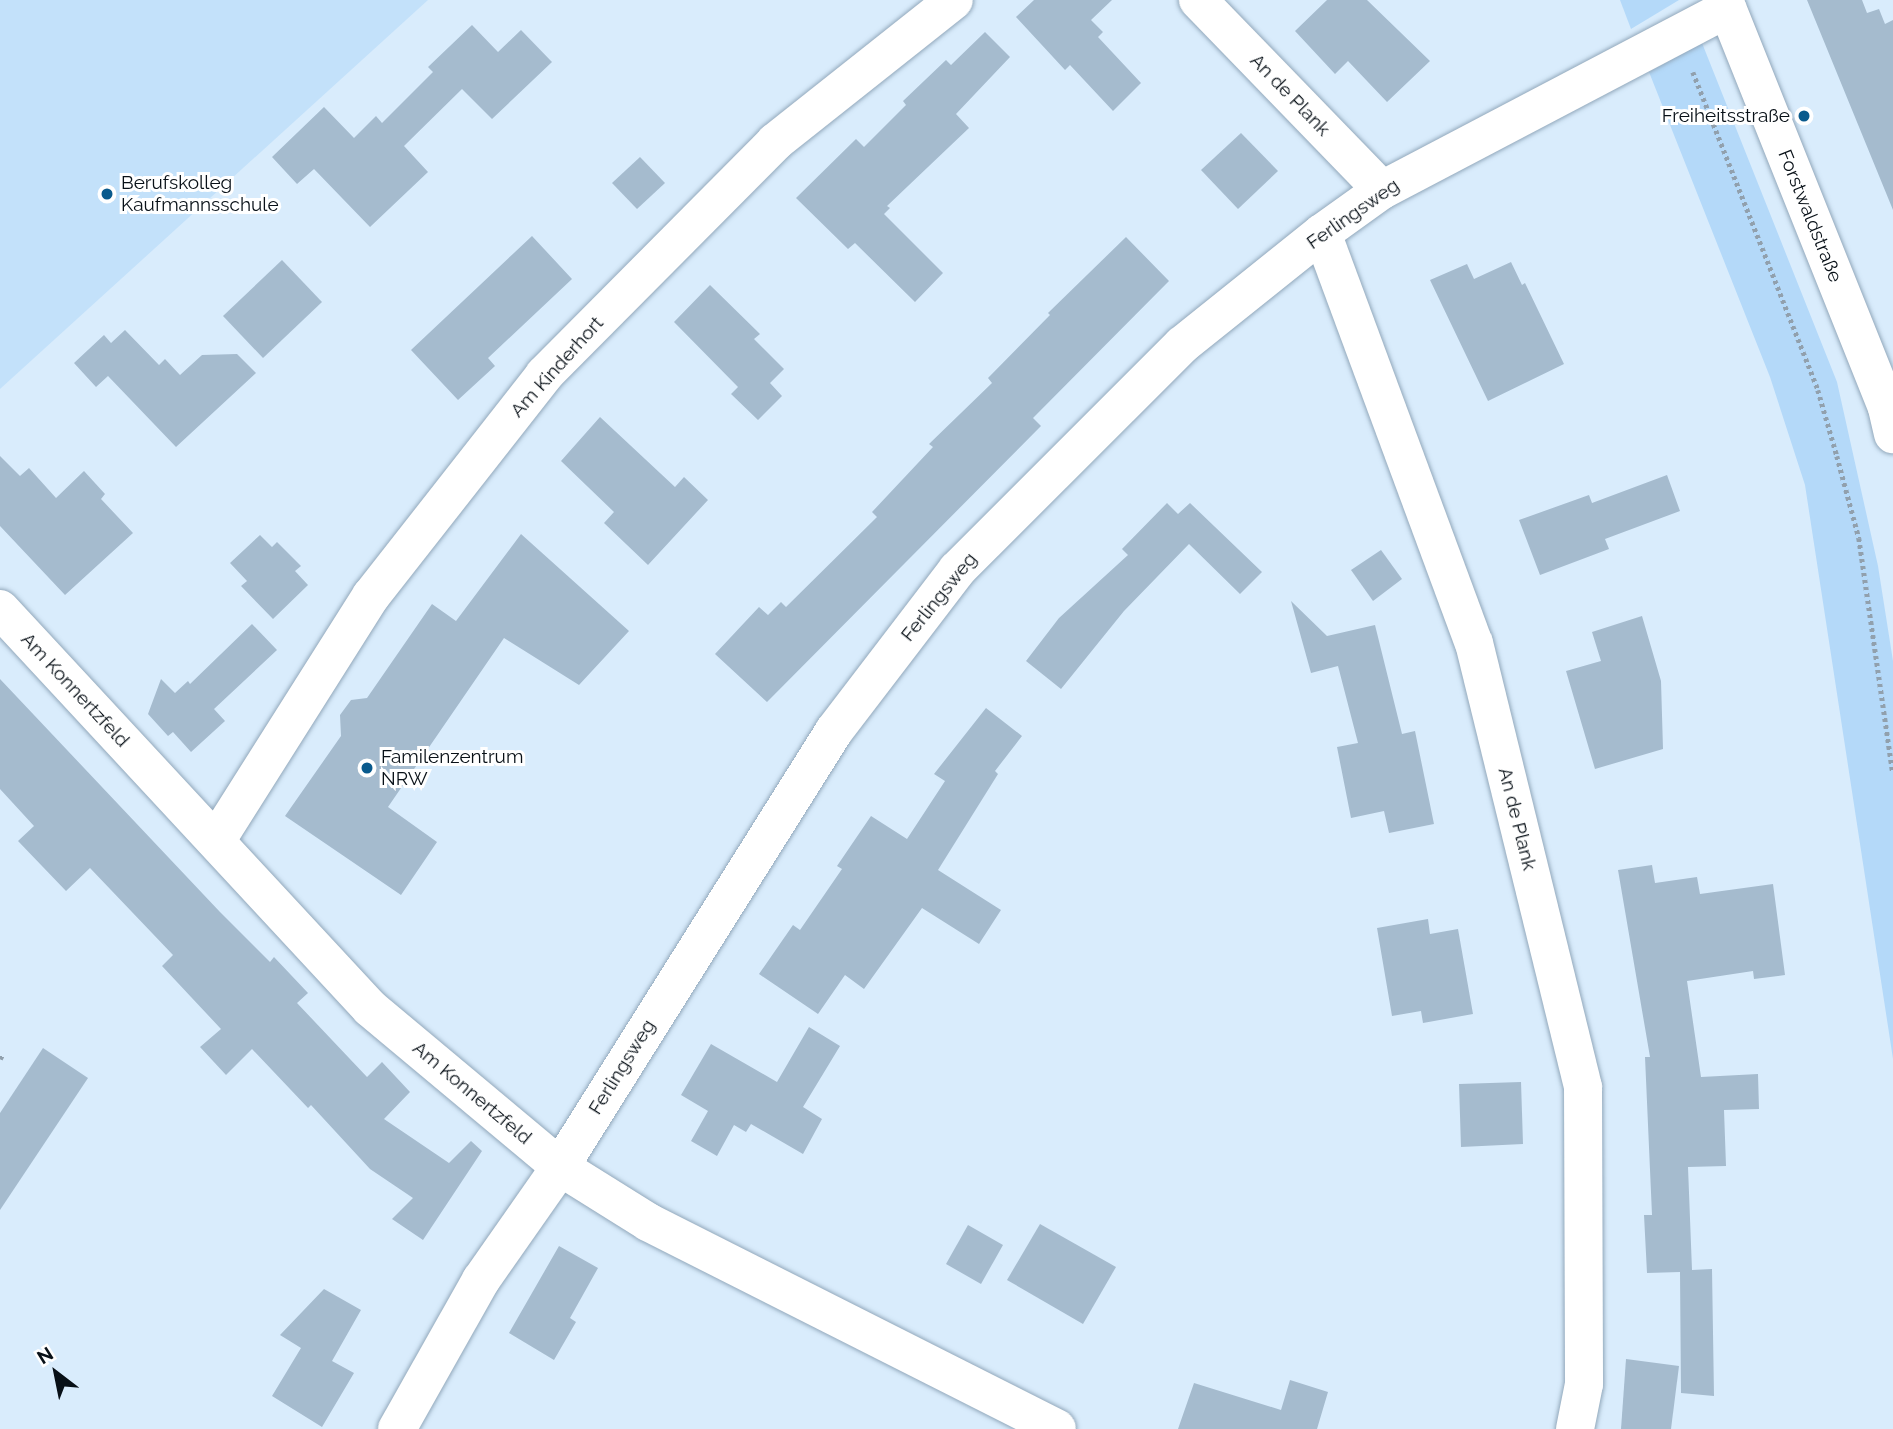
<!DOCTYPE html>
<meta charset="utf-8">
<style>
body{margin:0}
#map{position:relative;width:1893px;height:1429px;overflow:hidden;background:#d9ecfc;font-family:Raleway,sans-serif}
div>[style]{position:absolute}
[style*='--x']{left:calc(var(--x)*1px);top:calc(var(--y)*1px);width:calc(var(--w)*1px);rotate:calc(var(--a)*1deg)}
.built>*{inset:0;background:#c3e1fa}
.green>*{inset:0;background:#b4d9f9}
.building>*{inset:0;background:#a5bbce}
.path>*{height:4.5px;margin-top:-2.25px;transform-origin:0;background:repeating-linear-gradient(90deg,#91a0ad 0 3.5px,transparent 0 7px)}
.roads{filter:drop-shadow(0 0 2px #92a8bb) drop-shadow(0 0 2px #92a8bb)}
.minor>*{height:38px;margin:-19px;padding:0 19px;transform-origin:19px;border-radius:19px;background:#fff}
.dots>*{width:19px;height:19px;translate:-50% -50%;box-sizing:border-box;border:4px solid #fff;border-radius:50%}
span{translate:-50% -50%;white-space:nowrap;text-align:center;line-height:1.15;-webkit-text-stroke:6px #fff;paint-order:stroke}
.street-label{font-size:19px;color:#081017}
.poi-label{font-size:19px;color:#081017}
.right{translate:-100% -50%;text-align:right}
.left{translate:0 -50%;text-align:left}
.north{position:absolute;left:21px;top:1338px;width:70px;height:70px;-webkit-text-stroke:5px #fff;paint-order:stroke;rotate:328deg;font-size:19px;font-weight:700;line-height:28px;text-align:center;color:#081017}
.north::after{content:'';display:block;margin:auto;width:24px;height:32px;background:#081017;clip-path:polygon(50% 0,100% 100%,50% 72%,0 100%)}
</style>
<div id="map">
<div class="built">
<div style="clip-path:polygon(0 0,428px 0,0 389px)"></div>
</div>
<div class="green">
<div style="clip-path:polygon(1620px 0,1679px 0,1631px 29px)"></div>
<div style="clip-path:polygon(1702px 43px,1837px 382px,1878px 566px,1893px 661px,1893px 1059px,1805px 485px,1770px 377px,1649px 72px)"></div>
</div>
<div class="building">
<div style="clip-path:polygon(1034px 0,1112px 0,1091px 20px,1103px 32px,1098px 37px,1141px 83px,1113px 111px,1070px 65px,1065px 70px,1016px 17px)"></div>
<div style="clip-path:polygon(1327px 0,1367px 0,1430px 61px,1387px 102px,1348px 61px,1335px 74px,1295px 31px)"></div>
<div style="clip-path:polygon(1807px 0,1862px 0,1867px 13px,1879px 9px,1885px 24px,1893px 20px,1893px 210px)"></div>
<div style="clip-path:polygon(472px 25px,498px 52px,521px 30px,552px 62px,492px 119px,462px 89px,404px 146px,428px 172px,370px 227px,314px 169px,297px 184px,272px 157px,324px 107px,354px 138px,376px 116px,382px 123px,433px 72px,428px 67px)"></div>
<div style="clip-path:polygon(985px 32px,1010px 57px,956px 114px,969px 128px,887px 206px,890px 208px,884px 214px,943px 273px,915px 302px,855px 243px,848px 249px,796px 198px,856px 139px,864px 147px,906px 105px,903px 101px,946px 60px,951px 65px)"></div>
<div style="clip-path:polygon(1241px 133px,1278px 171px,1238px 209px,1201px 170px)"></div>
<div style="clip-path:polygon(640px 157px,665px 183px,637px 209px,612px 183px)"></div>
<div style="clip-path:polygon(532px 236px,572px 279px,488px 358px,495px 366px,458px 400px,411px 350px)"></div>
<div style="clip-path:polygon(1126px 237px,1169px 281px,1033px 418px,1041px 426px,767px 702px,715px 654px,759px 607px,768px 615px,781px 602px,786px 607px,877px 517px,872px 512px,933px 447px,929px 444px,992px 383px,988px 378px,1050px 315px,1048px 313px)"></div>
<div style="clip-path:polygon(282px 260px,322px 302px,263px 358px,223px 316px)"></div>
<div style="clip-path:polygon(1511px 262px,1522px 285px,1525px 283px,1564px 364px,1488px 401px,1430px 280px,1467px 264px,1474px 279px)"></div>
<div style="clip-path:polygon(710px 285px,760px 334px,754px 339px,784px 369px,770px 383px,782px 396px,758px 420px,731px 394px,738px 387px,674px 322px)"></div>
<div style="clip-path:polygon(125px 330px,159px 365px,165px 359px,180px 375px,202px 355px,237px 354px,256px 373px,176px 447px,108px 376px,96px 387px,74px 363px,104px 335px,111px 343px)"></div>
<div style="clip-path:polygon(600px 417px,675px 487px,684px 477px,708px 500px,648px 565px,604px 523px,614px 512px,561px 461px)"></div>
<div style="clip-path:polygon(0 456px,20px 476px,29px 468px,56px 498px,84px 471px,105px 494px,101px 499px,133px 533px,65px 595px,0 526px)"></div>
<div style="clip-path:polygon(1667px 475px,1680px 511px,1605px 539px,1609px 549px,1540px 575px,1519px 520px,1589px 495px,1592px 503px)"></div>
<div style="clip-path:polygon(1167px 503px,1178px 514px,1190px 503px,1262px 572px,1240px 594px,1189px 544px,1124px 611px,1061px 689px,1026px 661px,1059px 618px,1128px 555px,1122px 549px)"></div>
<div style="clip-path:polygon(521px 534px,629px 631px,579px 685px,504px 638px,388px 807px,437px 842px,401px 895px,285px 816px,341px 736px,340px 715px,351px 700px,367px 698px,432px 604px,456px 621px)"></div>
<div style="clip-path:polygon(260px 535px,272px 547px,277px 542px,301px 566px,295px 571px,308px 585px,273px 619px,241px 586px,247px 581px,230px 563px)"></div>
<div style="clip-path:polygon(1381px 550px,1402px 579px,1373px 601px,1351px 570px)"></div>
<div style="clip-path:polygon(1291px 601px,1327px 636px,1375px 625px,1402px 734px,1415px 731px,1434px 824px,1389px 833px,1384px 811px,1351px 818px,1337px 747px,1358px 743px,1338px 666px,1311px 673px)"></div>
<div style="clip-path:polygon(1642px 616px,1661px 681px,1663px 749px,1595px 769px,1566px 671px,1601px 661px,1592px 632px)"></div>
<div style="clip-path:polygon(252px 624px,277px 650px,214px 709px,225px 721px,191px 752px,173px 732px,168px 736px,148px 714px,161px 679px,175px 693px,188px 681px,190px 684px)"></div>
<div style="clip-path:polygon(0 679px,220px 912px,270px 962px,274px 957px,308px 993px,297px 1003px,367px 1077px,382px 1062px,410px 1092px,384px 1119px,449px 1163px,471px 1141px,482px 1151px,423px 1240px,392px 1219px,413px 1198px,370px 1169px,311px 1105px,308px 1108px,252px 1049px,226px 1075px,200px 1047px,221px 1029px,162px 966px,173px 955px,90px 868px,66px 891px,18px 841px,34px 826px,0 789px)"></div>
<div style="clip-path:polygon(986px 708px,1022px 736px,995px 771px,998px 774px,938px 870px,1001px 910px,979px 944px,922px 908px,864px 989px,845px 975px,818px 1014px,759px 974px,793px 925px,800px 930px,842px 869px,837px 866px,871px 816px,907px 839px,945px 781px,934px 774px)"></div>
<div style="clip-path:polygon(1652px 865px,1655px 883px,1697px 877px,1700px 894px,1773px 884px,1785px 975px,1754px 979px,1753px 971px,1687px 981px,1701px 1077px,1758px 1074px,1759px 1109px,1724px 1110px,1726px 1166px,1688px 1167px,1692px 1270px,1712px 1269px,1714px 1396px,1681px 1393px,1680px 1272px,1647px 1273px,1644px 1215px,1652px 1215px,1645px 1057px,1650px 1057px,1618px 870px)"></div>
<div style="clip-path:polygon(1428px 919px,1430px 934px,1458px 929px,1473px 1014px,1423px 1023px,1421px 1011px,1392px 1016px,1377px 928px)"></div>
<div style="clip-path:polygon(809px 1027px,840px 1046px,803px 1107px,822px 1119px,803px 1154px,751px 1124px,746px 1132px,734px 1125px,717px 1156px,691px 1141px,708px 1111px,681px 1095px,711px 1044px,777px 1082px)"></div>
<div style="clip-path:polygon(43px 1048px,88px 1078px,0 1210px,0 1113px)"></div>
<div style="clip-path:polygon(1521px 1082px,1523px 1144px,1461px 1147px,1459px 1084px)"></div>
<div style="clip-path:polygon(1040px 1224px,1116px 1267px,1083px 1324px,1007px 1280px)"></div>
<div style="clip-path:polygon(968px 1225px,1003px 1245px,981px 1284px,946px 1264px)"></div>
<div style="clip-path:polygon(559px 1246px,598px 1268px,570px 1318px,576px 1322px,554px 1360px,509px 1333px)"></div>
<div style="clip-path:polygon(324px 1289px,361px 1310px,332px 1361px,354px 1373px,322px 1427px,272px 1396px,301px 1348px,280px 1335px)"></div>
<div style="clip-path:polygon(1626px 1359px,1679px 1366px,1671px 1429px,1621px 1429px)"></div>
<div style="clip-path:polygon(1290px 1380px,1328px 1392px,1317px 1429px,1178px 1429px,1194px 1383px,1281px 1410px)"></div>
</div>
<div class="path">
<div style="--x:1693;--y:72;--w:342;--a:68.5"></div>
<div style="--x:1818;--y:390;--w:69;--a:73.9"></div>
<div style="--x:1837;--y:456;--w:85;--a:75"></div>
<div style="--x:1859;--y:538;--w:237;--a:81.8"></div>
<div style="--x:0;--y:1059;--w:4;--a:-63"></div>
</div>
<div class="roads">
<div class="minor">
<div style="--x:1198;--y:0;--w:264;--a:45.9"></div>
<div style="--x:1724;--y:0;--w:439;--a:68.2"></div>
<div style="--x:1887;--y:408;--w:27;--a:77"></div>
<div style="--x:1322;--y:233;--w:437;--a:69.7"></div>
<div style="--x:1474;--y:643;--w:457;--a:76.2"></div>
<div style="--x:1583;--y:1087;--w:297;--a:89.8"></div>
<div style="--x:1584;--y:1384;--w:46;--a:101.3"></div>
<div style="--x:0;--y:609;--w:544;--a:47.16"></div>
<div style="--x:370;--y:1008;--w:248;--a:39.9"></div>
<div style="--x:560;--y:1167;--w:104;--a:32"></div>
<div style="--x:648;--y:1222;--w:458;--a:26.8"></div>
<div style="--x:216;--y:841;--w:290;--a:-57.7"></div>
<div style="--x:371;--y:596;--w:281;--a:-51.9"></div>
<div style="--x:544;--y:375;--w:328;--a:-45.2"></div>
<div style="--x:775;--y:142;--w:228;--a:-38.4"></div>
<div style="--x:397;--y:1429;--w:171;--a:-60.6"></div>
<div style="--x:481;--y:1280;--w:138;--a:-55"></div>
<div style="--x:560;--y:1167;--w:515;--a:-57.85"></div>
<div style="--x:834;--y:731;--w:203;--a:-52.6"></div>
<div style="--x:957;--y:570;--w:318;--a:-45"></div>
<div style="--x:1182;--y:345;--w:179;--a:-38.7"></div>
<div style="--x:1322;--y:233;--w:74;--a:-35.6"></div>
<div style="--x:1382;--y:190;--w:390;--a:-27.7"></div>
</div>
</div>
<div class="dots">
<div style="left:1804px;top:116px;background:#095a8d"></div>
<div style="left:107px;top:194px;background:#095a8d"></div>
<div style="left:367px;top:768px;background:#095a8d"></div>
</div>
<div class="street-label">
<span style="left:1290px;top:95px;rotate:46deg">An de Plank</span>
<span style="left:1353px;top:214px;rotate:-35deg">Ferlingsweg</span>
<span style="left:1810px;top:216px;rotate:68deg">Forstwaldstraße</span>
<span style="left:557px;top:367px;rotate:-48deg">Am Kinderhort</span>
<span style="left:939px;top:597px;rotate:-51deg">Ferlingsweg</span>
<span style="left:75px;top:690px;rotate:47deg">Am Konnertzfeld</span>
<span style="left:1517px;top:819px;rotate:76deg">An de Plank</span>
<span style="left:622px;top:1067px;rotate:-58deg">Ferlingsweg</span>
<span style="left:472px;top:1093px;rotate:40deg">Am Konnertzfeld</span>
</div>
<div class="poi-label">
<span class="right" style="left:1790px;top:116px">Freiheitsstraße</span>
<span class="left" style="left:121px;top:194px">Berufskolleg<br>Kaufmannsschule</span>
<span class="left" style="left:381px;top:768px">Familenzentrum<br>NRW</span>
</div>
<div class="north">N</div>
</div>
